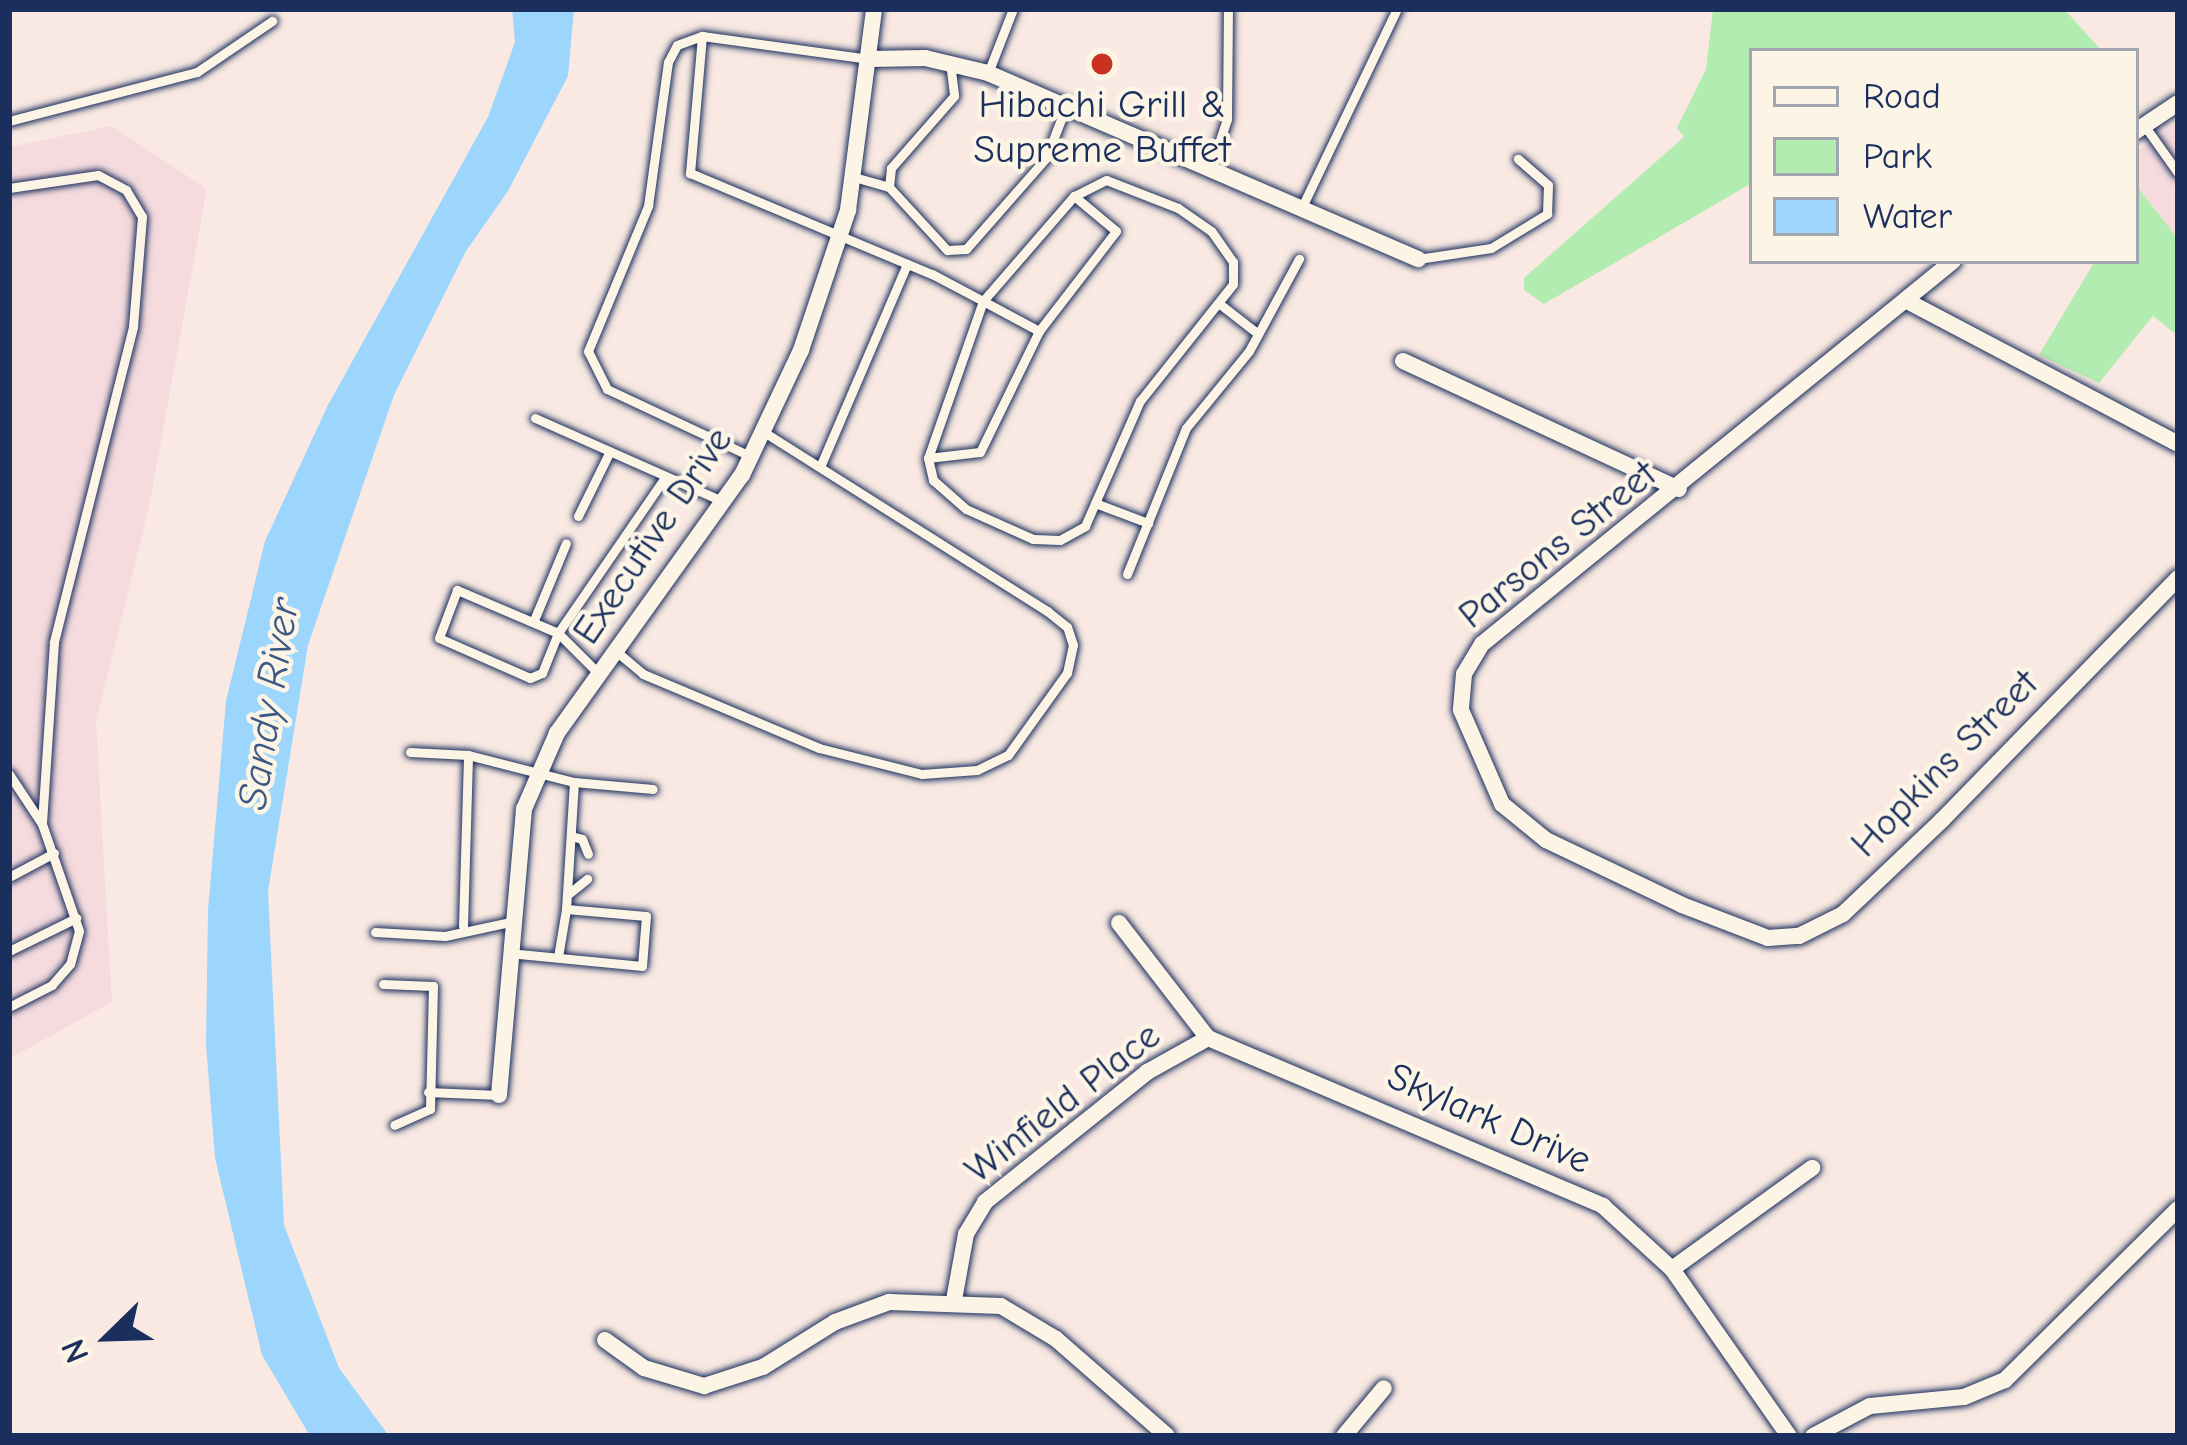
<!DOCTYPE html>
<style>
body{margin:0}
#map{position:relative;width:2187px;height:1445px;overflow:hidden;background:#f9e9e2;font-family:"Comic Neue",sans-serif}
div>[style]{position:absolute}
[style*='--x']{left:calc(var(--x)*1px);top:calc(var(--y)*1px);width:calc(var(--w)*1px);rotate:calc(var(--a)*1deg)}
.built>*{inset:0;background:#f5dbde}
.green>*{inset:0;background:#b3ecb1}
.water>*{inset:0;background:#9dd6fc}
.roads{filter:drop-shadow(0 0 3px #1b2f5e) drop-shadow(0 0 3px #1b2f5e)}
.service>*{height:9px;margin:-4.5px;padding:0 4.5px;transform-origin:4.5px;border-radius:4.5px;background:#fcf5e5}
.minor>*{height:16px;margin:-8px;padding:0 8px;transform-origin:8px;border-radius:8px;background:#fcf5e5}
.dots>*{width:33px;height:33px;translate:-50% -50%;box-sizing:border-box;border:6px solid #fcf5e5;border-radius:50%}
span{translate:-50% -50%;white-space:nowrap;text-align:center;line-height:1.15;-webkit-text-stroke:9px #fcf5e5;paint-order:stroke}
.poi-label{font-size:39px;color:#1b2f5e}
.street-label{font-size:39px;color:#1b2f5e}
.water-label{font-size:42px;color:#3c5986;font-style:italic}
.frame{position:absolute;inset:0;border:12px solid #1b2f5e;pointer-events:none}
.legend{position:absolute;left:1749px;top:48px;width:390px;height:216px;box-sizing:border-box;background:#fcf5e5;border:3px solid #a2a6af;margin:0;padding:15px 21px;list-style:none;font-size:36px;color:#1b2f5e}
.legend li{display:flex;align-items:center;gap:24px;height:60px}
.legend b{width:60px;border:3px solid #a2a6af}
.north{position:absolute;left:48px;top:1277px;width:120px;height:120px;-webkit-text-stroke:9px #fcf5e5;paint-order:stroke;rotate:247deg;font-size:33px;font-weight:700;line-height:48px;text-align:center;color:#1b2f5e}
.north::after{content:'';display:block;margin:auto;width:42px;height:54px;background:#1b2f5e;clip-path:polygon(50% 0,100% 100%,50% 72%,0 100%)}
</style>
<div id="map">
<div class="built">
<div style="clip-path:polygon(2178px 123px,2178px 239px,2136px 185px,2136px 152px)"></div>
<div style="clip-path:polygon(112px 126px,207px 189px,149px 507px,96px 722px,112px 1002px,9px 1059px,9px 147px)"></div>
</div>
<div class="green">
<div style="clip-path:polygon(1713px 9px,2064px 9px,2102px 51px,1752px 51px,1752px 183px,1544px 304px,1524px 290px,1524px 278px,1684px 137px,1677px 128px,1706px 69px)"></div>
<div style="clip-path:polygon(2136px 185px,2178px 239px,2178px 336px,2153px 316px,2099px 383px,2039px 355px,2095px 261px,2136px 261px)"></div>
</div>
<div class="water">
<div style="clip-path:polygon(512px 9px,574px 9px,568px 76px,508px 191px,466px 251px,394px 395px,308px 645px,268px 891px,284px 1225px,339px 1368px,389px 1436px,310px 1436px,262px 1355px,215px 1158px,206px 1044px,208px 910px,226px 701px,265px 541px,328px 405px,488px 117px,515px 42px)"></div>
</div>
<div class="roads">
<div class="service">
<div style="--x:702;--y:36;--w:138;--a:95"></div>
<div style="--x:690;--y:173;--w:262;--a:22.7"></div>
<div style="--x:932;--y:274;--w:58;--a:27.9"></div>
<div style="--x:983;--y:301;--w:64;--a:28.2"></div>
<div style="--x:1039;--y:331;--w:126;--a:-52.4"></div>
<div style="--x:1116;--y:231;--w:55;--a:-140.2"></div>
<div style="--x:1074;--y:196;--w:139;--a:130.9"></div>
<div style="--x:983;--y:301;--w:166;--a:109.3"></div>
<div style="--x:928;--y:458;--w:23;--a:77"></div>
<div style="--x:933;--y:480;--w:44;--a:41.3"></div>
<div style="--x:966;--y:509;--w:73;--a:24.1"></div>
<div style="--x:1033;--y:539;--w:27;--a:2"></div>
<div style="--x:1060;--y:540;--w:29;--a:-29"></div>
<div style="--x:1085;--y:526;--w:137;--a:-66.3"></div>
<div style="--x:1140;--y:401;--w:149;--a:-51.5"></div>
<div style="--x:1233;--y:284;--w:22;--a:-90"></div>
<div style="--x:1233;--y:262;--w:38;--a:-125"></div>
<div style="--x:1211;--y:231;--w:40;--a:-145.1"></div>
<div style="--x:1178;--y:208;--w:77;--a:-158.7"></div>
<div style="--x:1106;--y:180;--w:36;--a:153"></div>
<div style="--x:950;--y:62;--w:34;--a:83"></div>
<div style="--x:954;--y:96;--w:96;--a:131.2"></div>
<div style="--x:891;--y:168;--w:19;--a:96"></div>
<div style="--x:889;--y:187;--w:86;--a:47.4"></div>
<div style="--x:947;--y:250;--w:19;--a:-3"></div>
<div style="--x:966;--y:249;--w:121;--a:-48.7"></div>
<div style="--x:1046;--y:158;--w:53;--a:-68.8"></div>
<div style="--x:988;--y:73;--w:69;--a:-68.7"></div>
<div style="--x:9;--y:121;--w:194;--a:-14.6"></div>
<div style="--x:197;--y:72;--w:91;--a:-34.2"></div>
<div style="--x:2144;--y:125;--w:59;--a:54.7"></div>
<div style="--x:1210;--y:170;--w:54;--a:-71.6"></div>
<div style="--x:1227;--y:119;--w:110;--a:-89.5"></div>
<div style="--x:854;--y:177;--w:36;--a:16"></div>
<div style="--x:9;--y:188;--w:90;--a:-8.3"></div>
<div style="--x:98;--y:175;--w:32;--a:28"></div>
<div style="--x:126;--y:190;--w:31;--a:59"></div>
<div style="--x:142;--y:217;--w:110;--a:94.7"></div>
<div style="--x:133;--y:327;--w:325;--a:104.1"></div>
<div style="--x:54;--y:642;--w:182;--a:93.8"></div>
<div style="--x:1301;--y:209;--w:222;--a:-64.4"></div>
<div style="--x:1418;--y:259;--w:74;--a:-8.6"></div>
<div style="--x:1491;--y:248;--w:66;--a:-31.3"></div>
<div style="--x:1547;--y:214;--w:29;--a:-88"></div>
<div style="--x:1548;--y:185;--w:40;--a:-139"></div>
<div style="--x:1221;--y:305;--w:46;--a:37.9"></div>
<div style="--x:535;--y:418;--w:208;--a:23.9"></div>
<div style="--x:750;--y:456;--w:158;--a:-154.9"></div>
<div style="--x:607;--y:389;--w:42;--a:-116.6"></div>
<div style="--x:588;--y:351;--w:157;--a:-67.5"></div>
<div style="--x:648;--y:206;--w:145;--a:-82.1"></div>
<div style="--x:668;--y:62;--w:19;--a:-62"></div>
<div style="--x:677;--y:45;--w:27;--a:-20"></div>
<div style="--x:702;--y:36;--w:169;--a:7.8"></div>
<div style="--x:928;--y:458;--w:52;--a:-6.6"></div>
<div style="--x:980;--y:452;--w:135;--a:-64"></div>
<div style="--x:820;--y:467;--w:221;--a:-66.8"></div>
<div style="--x:1095;--y:503;--w:57;--a:20.7"></div>
<div style="--x:578;--y:516;--w:72;--a:-63.8"></div>
<div style="--x:1127;--y:574;--w:157;--a:-68"></div>
<div style="--x:1186;--y:428;--w:99;--a:-50.7"></div>
<div style="--x:1249;--y:351;--w:105;--a:-61.5"></div>
<div style="--x:534;--y:620;--w:83;--a:-67.4"></div>
<div style="--x:617;--y:652;--w:34;--a:40"></div>
<div style="--x:643;--y:674;--w:191;--a:22.8"></div>
<div style="--x:819;--y:748;--w:106;--a:14.2"></div>
<div style="--x:922;--y:774;--w:55;--a:-4.2"></div>
<div style="--x:977;--y:770;--w:34;--a:-26"></div>
<div style="--x:1008;--y:755;--w:101;--a:-54.3"></div>
<div style="--x:1067;--y:673;--w:29;--a:-78"></div>
<div style="--x:1073;--y:645;--w:19;--a:-108"></div>
<div style="--x:1067;--y:627;--w:26;--a:-141"></div>
<div style="--x:1047;--y:611;--w:337;--a:-147.7"></div>
<div style="--x:600;--y:675;--w:59;--a:-135"></div>
<div style="--x:558;--y:633;--w:110;--a:-156.9"></div>
<div style="--x:457;--y:590;--w:51;--a:110.6"></div>
<div style="--x:439;--y:638;--w:99;--a:23.7"></div>
<div style="--x:530;--y:678;--w:13;--a:-23"></div>
<div style="--x:542;--y:673;--w:43;--a:-68.2"></div>
<div style="--x:558;--y:633;--w:187;--a:-55.5"></div>
<div style="--x:410;--y:752;--w:58;--a:3"></div>
<div style="--x:9;--y:774;--w:60;--a:56.6"></div>
<div style="--x:42;--y:824;--w:113;--a:70.9"></div>
<div style="--x:79;--y:931;--w:34;--a:105"></div>
<div style="--x:70;--y:964;--w:28;--a:131"></div>
<div style="--x:52;--y:985;--w:48;--a:152.9"></div>
<div style="--x:574;--y:782;--w:79;--a:5.1"></div>
<div style="--x:571;--y:836;--w:11;--a:15"></div>
<div style="--x:582;--y:839;--w:16;--a:68"></div>
<div style="--x:9;--y:877;--w:51;--a:-28.1"></div>
<div style="--x:567;--y:895;--w:26;--a:-39"></div>
<div style="--x:463;--y:926;--w:171;--a:-88.3"></div>
<div style="--x:468;--y:755;--w:109;--a:14.3"></div>
<div style="--x:574;--y:782;--w:127;--a:93.6"></div>
<div style="--x:566;--y:909;--w:80;--a:5"></div>
<div style="--x:646;--y:916;--w:50;--a:94.6"></div>
<div style="--x:642;--y:966;--w:134;--a:-174.4"></div>
<div style="--x:375;--y:932;--w:70;--a:3.3"></div>
<div style="--x:445;--y:936;--w:66;--a:-12.2"></div>
<div style="--x:9;--y:951;--w:75;--a:-26.2"></div>
<div style="--x:558;--y:957;--w:49;--a:-80.5"></div>
<div style="--x:383;--y:984;--w:50;--a:2.3"></div>
<div style="--x:433;--y:986;--w:123;--a:91.4"></div>
<div style="--x:430;--y:1109;--w:39;--a:156"></div>
<div style="--x:428;--y:1092;--w:71;--a:2.4"></div>
</div>
<div class="minor">
<div style="--x:869;--y:59;--w:56;--a:-1"></div>
<div style="--x:925;--y:58;--w:65;--a:13.4"></div>
<div style="--x:988;--y:73;--w:469;--a:23.4"></div>
<div style="--x:2136;--y:131;--w:50;--a:-33.7"></div>
<div style="--x:1953;--y:261;--w:607;--a:140.88"></div>
<div style="--x:1482;--y:644;--w:35;--a:121"></div>
<div style="--x:1464;--y:674;--w:36;--a:95"></div>
<div style="--x:1461;--y:710;--w:103;--a:66.4"></div>
<div style="--x:1502;--y:804;--w:57;--a:39.3"></div>
<div style="--x:1546;--y:840;--w:151;--a:25.5"></div>
<div style="--x:1682;--y:905;--w:92;--a:21"></div>
<div style="--x:1768;--y:938;--w:31;--a:-4"></div>
<div style="--x:1799;--y:936;--w:49;--a:-26.6"></div>
<div style="--x:1843;--y:914;--w:137;--a:-43.5"></div>
<div style="--x:1942;--y:820;--w:338;--a:-45.7"></div>
<div style="--x:1907;--y:301;--w:306;--a:27.8"></div>
<div style="--x:1403;--y:361;--w:304;--a:24.9"></div>
<div style="--x:1119;--y:923;--w:145;--a:52.3"></div>
<div style="--x:1208;--y:1038;--w:429;--a:23"></div>
<div style="--x:1603;--y:1206;--w:93;--a:42.4"></div>
<div style="--x:1672;--y:1269;--w:204;--a:55"></div>
<div style="--x:499;--y:1095;--w:287;--a:-85"></div>
<div style="--x:524;--y:809;--w:83;--a:-66.5"></div>
<div style="--x:557;--y:733;--w:317;--a:-54.4"></div>
<div style="--x:742;--y:475;--w:138;--a:-64.7"></div>
<div style="--x:801;--y:350;--w:148;--a:-71.4"></div>
<div style="--x:848;--y:210;--w:203;--a:-82.6"></div>
<div style="--x:1672;--y:1269;--w:173;--a:-35.8"></div>
<div style="--x:954;--y:1300;--w:67;--a:-79.7"></div>
<div style="--x:966;--y:1234;--w:37;--a:-59"></div>
<div style="--x:985;--y:1202;--w:208;--a:-38.7"></div>
<div style="--x:1147;--y:1072;--w:70;--a:-29.1"></div>
<div style="--x:605;--y:1340;--w:48;--a:35.7"></div>
<div style="--x:644;--y:1368;--w:63;--a:16.7"></div>
<div style="--x:704;--y:1386;--w:62;--a:-17.9"></div>
<div style="--x:763;--y:1367;--w:85;--a:-32"></div>
<div style="--x:835;--y:1322;--w:58;--a:-20.3"></div>
<div style="--x:889;--y:1302;--w:112;--a:2"></div>
<div style="--x:1001;--y:1306;--w:64;--a:31"></div>
<div style="--x:1056;--y:1339;--w:147;--a:41.1"></div>
<div style="--x:1344;--y:1436;--w:62;--a:-50.2"></div>
<div style="--x:1813;--y:1436;--w:64;--a:-27.8"></div>
<div style="--x:1870;--y:1406;--w:94;--a:-5.5"></div>
<div style="--x:1964;--y:1397;--w:44;--a:-22.5"></div>
<div style="--x:2005;--y:1380;--w:243;--a:-44.7"></div>
</div>
</div>
<div class="dots">
<div style="left:1102px;top:64px;background:#c8321e"></div>
</div>
<div class="poi-label">
<span style="left:1102px;top:128px">Hibachi Grill &amp;<br>Supreme Buffet</span>
</div>
<div class="street-label">
<span style="left:653px;top:536px;rotate:-56deg">Executive Drive</span>
<span style="left:1558px;top:545px;rotate:-39deg">Parsons Street</span>
<span style="left:1945px;top:764px;rotate:-45deg">Hopkins Street</span>
<span style="left:1063px;top:1103px;rotate:-38deg">Winfield Place</span>
<span style="left:1489px;top:1119px;rotate:24deg">Skylark Drive</span>
</div>
<div class="water-label">
<span style="left:269px;top:704px;rotate:-81deg">Sandy River</span>
</div>
<div class="frame"></div>
<ul class="legend">
<li><b style="height:15px;background:#fcf5e5"></b>Road</li>
<li><b style="height:33px;background:#b3ecb1"></b>Park</li>
<li><b style="height:33px;background:#9dd6fc"></b>Water</li>
</ul>
<div class="north">N</div>
</div>
